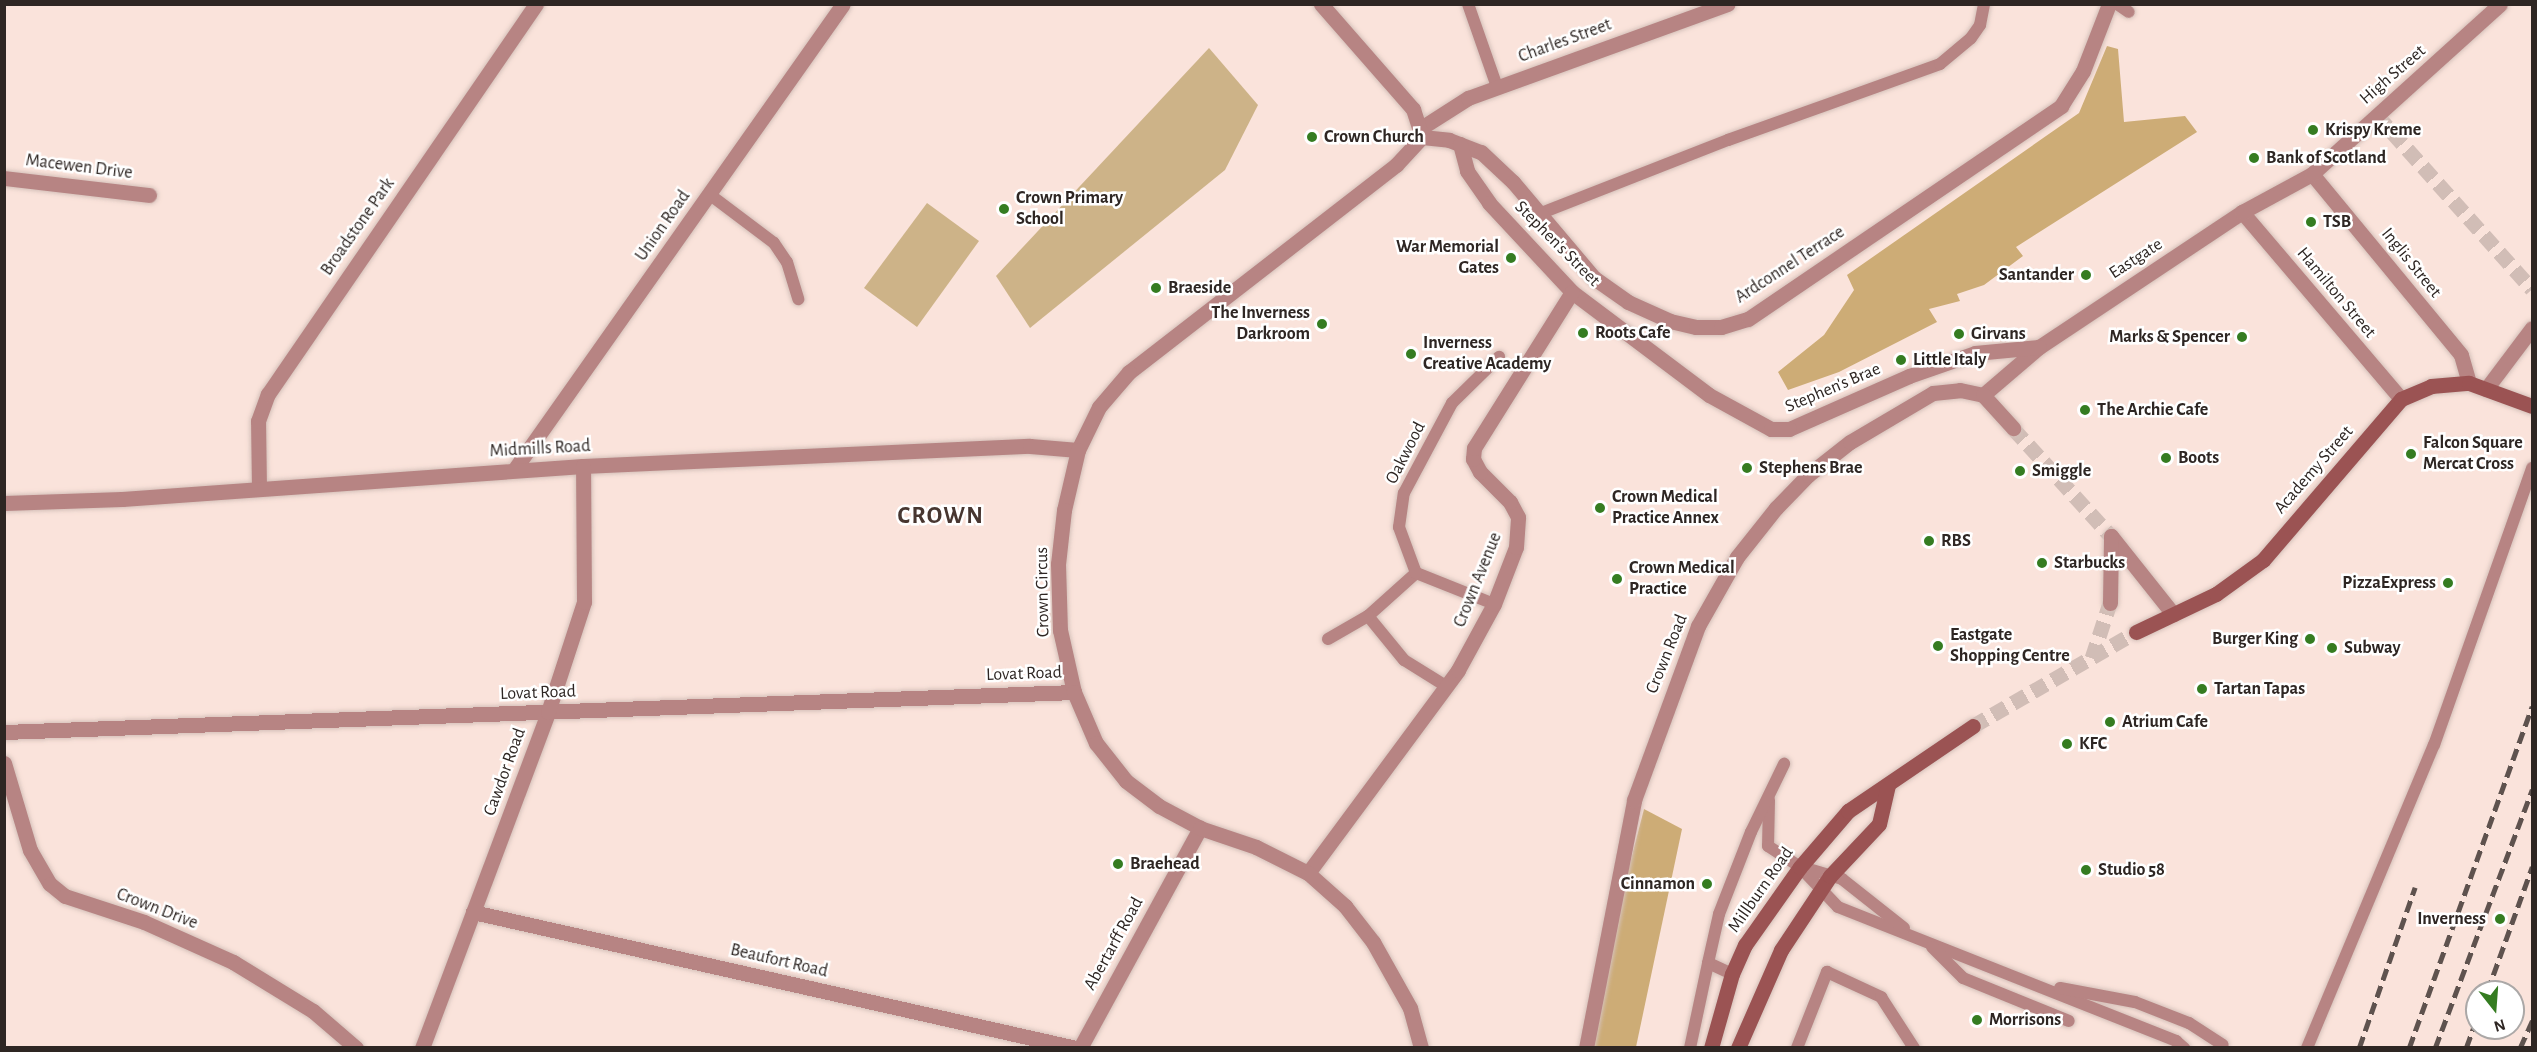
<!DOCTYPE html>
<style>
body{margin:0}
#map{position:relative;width:2537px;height:1052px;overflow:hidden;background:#fae3db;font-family:"Alegreya Sans",sans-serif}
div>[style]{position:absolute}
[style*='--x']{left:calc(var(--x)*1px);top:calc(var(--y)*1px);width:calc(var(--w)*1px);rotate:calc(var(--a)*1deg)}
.green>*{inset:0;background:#cdb388}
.forest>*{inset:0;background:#cdac76}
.pedestrian-tunnel>*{height:15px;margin-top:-7.5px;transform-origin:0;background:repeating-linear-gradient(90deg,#d1bdb6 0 15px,transparent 0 23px)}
.tertiary-tunnel>*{height:15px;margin-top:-7.5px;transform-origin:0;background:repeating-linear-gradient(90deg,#d1bdb6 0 15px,transparent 0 23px)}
.secondary-tunnel>*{height:15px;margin-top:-7.5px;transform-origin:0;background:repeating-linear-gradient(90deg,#d1bdb6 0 15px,transparent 0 23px)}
.roads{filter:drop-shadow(0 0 2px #d5c1ba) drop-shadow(0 0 2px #d5c1ba)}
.service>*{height:12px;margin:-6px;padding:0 6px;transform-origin:6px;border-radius:6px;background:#b78483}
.pedestrian>*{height:15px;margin:-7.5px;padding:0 7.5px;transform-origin:7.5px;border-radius:7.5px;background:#b78483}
.minor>*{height:15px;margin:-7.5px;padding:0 7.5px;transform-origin:7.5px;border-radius:7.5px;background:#b78483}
.tertiary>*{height:15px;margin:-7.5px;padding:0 7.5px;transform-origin:7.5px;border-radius:7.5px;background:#b78483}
.secondary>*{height:15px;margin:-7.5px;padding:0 7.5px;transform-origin:7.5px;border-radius:7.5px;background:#9b5353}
.rail>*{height:4.5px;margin-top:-2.25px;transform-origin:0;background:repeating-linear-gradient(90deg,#5e524e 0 12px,transparent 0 18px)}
.dots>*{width:16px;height:16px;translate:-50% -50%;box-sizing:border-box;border:3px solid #fff;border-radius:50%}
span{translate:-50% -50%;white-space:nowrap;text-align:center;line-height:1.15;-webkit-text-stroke:5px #fff;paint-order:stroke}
.street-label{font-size:18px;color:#2e2623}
.poi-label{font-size:18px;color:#2e2623;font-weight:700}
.left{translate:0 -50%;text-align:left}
.right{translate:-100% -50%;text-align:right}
.district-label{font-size:24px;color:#473630;font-weight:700;letter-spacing:1.5px}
.frame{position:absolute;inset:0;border:6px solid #2e2623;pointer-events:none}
.north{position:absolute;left:2465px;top:980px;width:60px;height:60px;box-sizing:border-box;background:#fff;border:2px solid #aba8a7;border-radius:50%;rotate:163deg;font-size:16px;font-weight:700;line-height:24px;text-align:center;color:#2e2623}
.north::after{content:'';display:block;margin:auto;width:21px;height:27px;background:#357c21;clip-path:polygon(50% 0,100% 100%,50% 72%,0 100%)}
</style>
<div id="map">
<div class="green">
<div style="clip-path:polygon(1209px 48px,1258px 105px,1225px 170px,1030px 328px,996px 276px)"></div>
<div style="clip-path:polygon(927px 203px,979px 241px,917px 327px,864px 288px)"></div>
</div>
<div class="forest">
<div style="clip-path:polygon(2107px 46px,2118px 49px,2124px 122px,2185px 116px,2197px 132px,2016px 247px,2023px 256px,1984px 285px,1957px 294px,1960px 301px,1929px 309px,1937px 322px,1839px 372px,1788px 390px,1778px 372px,1824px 335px,1854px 290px,1847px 275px,2079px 113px)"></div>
<div style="clip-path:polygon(1644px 809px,1682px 829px,1636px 1047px,1593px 1048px,1606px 956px)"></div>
</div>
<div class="pedestrian-tunnel">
<div style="--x:2377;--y:115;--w:233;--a:48.3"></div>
</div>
<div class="tertiary-tunnel">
<div style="--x:2013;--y:428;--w:146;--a:47.8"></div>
<div style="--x:2092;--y:658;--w:58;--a:-71.9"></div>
</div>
<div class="secondary-tunnel">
<div style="--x:1973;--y:726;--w:188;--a:-30"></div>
</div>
<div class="roads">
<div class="service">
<div style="--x:1468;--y:4;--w:88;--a:70.7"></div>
<div style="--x:2117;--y:4;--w:14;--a:34"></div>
<div style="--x:709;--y:194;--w:81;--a:37"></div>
<div style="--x:774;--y:243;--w:23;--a:56"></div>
<div style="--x:787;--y:262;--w:39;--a:73"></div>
<div style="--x:1539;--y:214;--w:203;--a:-21.4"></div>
<div style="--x:1728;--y:140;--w:225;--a:-19.7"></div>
<div style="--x:1940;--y:64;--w:40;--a:-40"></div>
<div style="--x:1971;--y:38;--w:16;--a:-55"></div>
<div style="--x:1980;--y:25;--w:21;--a:-79"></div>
<div style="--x:1416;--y:573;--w:64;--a:138.1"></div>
<div style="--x:1368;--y:616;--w:57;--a:50.7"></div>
<div style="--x:1404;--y:660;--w:49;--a:31.8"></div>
<div style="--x:1494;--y:604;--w:84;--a:-158.3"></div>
<div style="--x:1416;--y:573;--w:49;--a:-110.3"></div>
<div style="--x:1399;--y:527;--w:34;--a:-82"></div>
<div style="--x:1404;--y:493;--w:102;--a:-61.9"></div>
<div style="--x:1452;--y:403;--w:66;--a:-44.4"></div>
<div style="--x:1328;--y:639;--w:46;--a:-29.9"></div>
<div style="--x:1769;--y:800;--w:46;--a:91.2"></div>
<div style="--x:1768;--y:846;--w:38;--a:33"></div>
<div style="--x:1800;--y:867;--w:55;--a:46.5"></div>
<div style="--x:1838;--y:907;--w:364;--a:21.6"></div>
<div style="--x:2176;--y:1041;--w:11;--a:41"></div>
<div style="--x:1802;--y:867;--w:42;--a:16.7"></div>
<div style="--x:1842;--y:879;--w:79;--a:38.3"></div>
<div style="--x:1932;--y:947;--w:44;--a:45"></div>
<div style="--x:1963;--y:978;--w:114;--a:22.1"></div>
<div style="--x:1732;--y:974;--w:26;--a:-155"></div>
<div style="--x:1708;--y:963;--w:50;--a:-77.3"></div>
<div style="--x:1719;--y:914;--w:88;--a:-68.7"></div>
<div style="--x:1751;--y:832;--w:76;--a:-64.1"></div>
<div style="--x:2060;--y:988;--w:76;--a:10.6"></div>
<div style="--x:2135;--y:1002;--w:58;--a:21.3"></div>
<div style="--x:2189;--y:1023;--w:40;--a:32.9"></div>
<div style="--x:1690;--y:1048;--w:87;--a:-78"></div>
<div style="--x:1797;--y:1048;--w:82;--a:-68.5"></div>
<div style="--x:1827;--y:972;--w:60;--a:24.8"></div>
<div style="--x:1881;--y:997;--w:61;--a:57.1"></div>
<div style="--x:2307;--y:1048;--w:329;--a:-67.3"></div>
<div style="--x:2434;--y:745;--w:294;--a:-70.5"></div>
</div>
<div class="pedestrian">
<div style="--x:2312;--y:174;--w:234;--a:50.5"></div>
<div style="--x:2461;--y:355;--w:29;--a:74"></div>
<div style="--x:2242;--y:212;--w:245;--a:49.6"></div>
<div style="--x:2486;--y:389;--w:76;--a:-53"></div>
<div style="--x:1983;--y:395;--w:74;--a:-40.6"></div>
<div style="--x:2039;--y:347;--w:244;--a:-33.6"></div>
<div style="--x:2242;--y:212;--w:80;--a:-28.5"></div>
<div style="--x:2312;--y:174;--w:253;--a:-42.1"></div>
<div style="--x:1789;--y:429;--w:131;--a:-23.8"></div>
<div style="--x:1909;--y:376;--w:70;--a:-19.2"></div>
<div style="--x:1975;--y:353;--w:64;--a:-5.4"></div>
</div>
<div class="minor">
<div style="--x:1421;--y:128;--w:56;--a:-32.6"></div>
<div style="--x:1468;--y:98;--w:276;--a:-19.9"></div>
<div style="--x:1422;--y:137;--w:27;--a:6"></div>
<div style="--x:1449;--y:140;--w:34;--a:21"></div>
<div style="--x:1481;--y:152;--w:44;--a:43.2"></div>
<div style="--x:1513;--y:182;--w:126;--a:49.8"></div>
<div style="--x:1594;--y:278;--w:42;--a:35.2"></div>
<div style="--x:1628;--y:302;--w:46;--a:24.3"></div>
<div style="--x:1670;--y:321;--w:27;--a:13"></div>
<div style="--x:1696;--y:327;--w:25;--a:0"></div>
<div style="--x:1721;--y:327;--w:28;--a:-17"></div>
<div style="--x:1748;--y:319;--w:379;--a:-34.2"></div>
<div style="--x:2061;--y:106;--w:41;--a:-57.8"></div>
<div style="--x:2083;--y:71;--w:72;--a:-68.8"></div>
<div style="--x:1460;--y:144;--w:28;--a:75"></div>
<div style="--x:1467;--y:171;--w:39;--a:55"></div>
<div style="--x:1489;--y:203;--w:122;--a:47"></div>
<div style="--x:1572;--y:292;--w:171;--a:36.9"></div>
<div style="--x:1709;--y:395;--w:71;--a:28.7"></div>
<div style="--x:1771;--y:429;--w:18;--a:0"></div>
<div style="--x:4;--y:178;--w:146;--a:6.7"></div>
<div style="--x:514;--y:470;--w:570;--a:-54.78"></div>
<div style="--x:259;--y:489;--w:68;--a:-90.8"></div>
<div style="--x:258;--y:421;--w:29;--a:-70"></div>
<div style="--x:268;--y:394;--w:473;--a:-55.5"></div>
<div style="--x:4;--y:503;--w:118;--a:-1.9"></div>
<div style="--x:122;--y:499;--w:462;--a:-4.1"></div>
<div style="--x:583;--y:466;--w:447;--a:-2.6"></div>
<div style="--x:1030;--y:446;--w:48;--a:4.8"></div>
<div style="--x:4;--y:732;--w:1071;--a:-2.14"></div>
<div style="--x:4;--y:763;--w:91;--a:73.4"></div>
<div style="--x:30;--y:850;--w:39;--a:60"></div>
<div style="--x:50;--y:884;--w:19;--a:39"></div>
<div style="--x:65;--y:896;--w:83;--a:18.2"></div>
<div style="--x:144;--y:922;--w:98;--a:24.2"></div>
<div style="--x:233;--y:962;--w:94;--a:31.5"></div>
<div style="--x:313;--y:1011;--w:57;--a:40.7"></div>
<div style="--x:1308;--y:873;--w:252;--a:-53.5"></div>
<div style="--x:1458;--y:670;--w:75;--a:-61.4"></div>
<div style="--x:1494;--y:604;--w:61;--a:-68.9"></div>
<div style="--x:1516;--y:547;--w:30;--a:-86"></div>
<div style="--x:1518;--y:517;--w:17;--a:-118"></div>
<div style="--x:1510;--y:502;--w:42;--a:-135"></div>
<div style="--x:1480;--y:472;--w:15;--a:-118"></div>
<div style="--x:1473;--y:459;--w:11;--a:-85"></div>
<div style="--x:1474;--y:448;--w:184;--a:-57.9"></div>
<div style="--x:473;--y:912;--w:618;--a:12.71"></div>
<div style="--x:422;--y:1048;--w:359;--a:-69.4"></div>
<div style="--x:548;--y:712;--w:116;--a:-71.9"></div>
<div style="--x:584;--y:602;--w:136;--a:-90.4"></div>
<div style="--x:1080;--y:1048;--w:251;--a:-61.4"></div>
</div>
<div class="tertiary">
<div style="--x:1321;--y:4;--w:140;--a:48.8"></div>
<div style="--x:1413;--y:109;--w:29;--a:72"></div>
<div style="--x:1422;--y:137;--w:38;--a:133"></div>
<div style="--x:1396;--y:165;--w:338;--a:142.2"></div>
<div style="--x:1129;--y:372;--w:46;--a:130.6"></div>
<div style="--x:1099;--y:407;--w:48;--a:116"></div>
<div style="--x:1078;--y:450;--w:62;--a:103.1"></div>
<div style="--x:1064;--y:510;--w:54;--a:96.3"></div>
<div style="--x:1058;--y:564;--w:66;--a:88.3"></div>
<div style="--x:1060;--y:630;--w:64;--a:77.3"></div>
<div style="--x:1074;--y:692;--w:56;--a:66.7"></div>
<div style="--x:1096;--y:743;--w:48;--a:51.7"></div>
<div style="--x:1126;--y:781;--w:41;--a:37.1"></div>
<div style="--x:1159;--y:806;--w:47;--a:28.2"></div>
<div style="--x:1200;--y:828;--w:59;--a:18.7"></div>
<div style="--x:1256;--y:847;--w:58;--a:26.6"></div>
<div style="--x:1308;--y:873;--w:50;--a:41.7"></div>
<div style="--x:1345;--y:906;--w:46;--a:52.1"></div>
<div style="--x:1373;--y:942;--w:76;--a:60.7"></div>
<div style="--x:1410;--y:1008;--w:41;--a:74.6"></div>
<div style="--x:2111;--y:536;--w:100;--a:51.5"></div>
<div style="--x:2110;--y:603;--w:67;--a:-89.1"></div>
<div style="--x:1586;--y:1048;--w:253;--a:-79"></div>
<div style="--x:1634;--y:800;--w:185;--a:-69.8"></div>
<div style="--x:1698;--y:626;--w:79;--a:-60.5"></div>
<div style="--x:1737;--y:557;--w:63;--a:-51.5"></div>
<div style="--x:1776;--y:508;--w:46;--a:-45.9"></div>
<div style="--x:1808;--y:475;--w:53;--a:-38.2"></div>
<div style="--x:1850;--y:442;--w:96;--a:-30.6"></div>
<div style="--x:1933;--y:393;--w:27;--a:-6"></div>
<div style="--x:1960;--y:390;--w:24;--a:12"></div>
<div style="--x:1983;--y:395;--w:45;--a:47.7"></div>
</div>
<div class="secondary">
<div style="--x:2136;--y:632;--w:89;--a:-25.4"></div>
<div style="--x:2216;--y:594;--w:58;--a:-35.9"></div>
<div style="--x:2263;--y:560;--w:212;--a:-49.4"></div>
<div style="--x:2401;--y:399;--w:33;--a:-23"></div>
<div style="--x:2431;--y:386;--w:38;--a:-5"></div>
<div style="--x:2469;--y:383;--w:67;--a:20.1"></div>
<div style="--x:1711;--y:1048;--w:77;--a:-74.2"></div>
<div style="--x:1732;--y:974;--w:32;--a:-66"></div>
<div style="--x:1745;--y:945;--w:95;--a:-54.8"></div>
<div style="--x:1800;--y:867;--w:74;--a:-49.4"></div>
<div style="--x:1848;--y:811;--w:151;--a:-34.2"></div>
<div style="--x:1738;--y:1048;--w:107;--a:-66.3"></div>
<div style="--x:1781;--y:950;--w:89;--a:-56.5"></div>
<div style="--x:1830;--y:876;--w:71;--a:-46.7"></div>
<div style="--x:1879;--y:824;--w:40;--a:-77"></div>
</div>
</div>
<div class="rail">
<div style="--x:2487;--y:992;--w:133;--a:-70.2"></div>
<div style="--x:2359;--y:1048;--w:170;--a:-70.8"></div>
<div style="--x:2409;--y:1048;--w:363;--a:-70.2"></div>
<div style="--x:2435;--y:1048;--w:276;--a:-69.4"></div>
<div style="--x:2466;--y:1048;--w:32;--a:-70"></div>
<div style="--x:2520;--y:1048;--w:30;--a:-66"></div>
</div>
<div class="dots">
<div style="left:2313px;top:130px;background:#357c21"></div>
<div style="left:1312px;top:137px;background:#357c21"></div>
<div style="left:2254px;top:158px;background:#357c21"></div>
<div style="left:1004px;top:209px;background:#357c21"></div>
<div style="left:2311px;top:222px;background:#357c21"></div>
<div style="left:1511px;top:258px;background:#357c21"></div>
<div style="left:2086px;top:275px;background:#357c21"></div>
<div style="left:1156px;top:288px;background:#357c21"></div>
<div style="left:1322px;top:324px;background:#357c21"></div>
<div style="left:1583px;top:333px;background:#357c21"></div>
<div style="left:1959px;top:334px;background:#357c21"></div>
<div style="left:2242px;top:337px;background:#357c21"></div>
<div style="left:1411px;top:354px;background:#357c21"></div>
<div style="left:1901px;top:360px;background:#357c21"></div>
<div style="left:2085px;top:410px;background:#357c21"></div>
<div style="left:2411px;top:454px;background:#357c21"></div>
<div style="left:2166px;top:458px;background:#357c21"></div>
<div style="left:1747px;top:468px;background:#357c21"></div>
<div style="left:2020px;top:471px;background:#357c21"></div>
<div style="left:1600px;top:508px;background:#357c21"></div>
<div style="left:1929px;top:541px;background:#357c21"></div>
<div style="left:2042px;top:563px;background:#357c21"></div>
<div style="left:1617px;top:579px;background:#357c21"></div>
<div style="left:2448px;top:583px;background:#357c21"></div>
<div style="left:2310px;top:639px;background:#357c21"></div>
<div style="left:1938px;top:646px;background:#357c21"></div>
<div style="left:2332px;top:648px;background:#357c21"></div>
<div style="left:2202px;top:689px;background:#357c21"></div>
<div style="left:2110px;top:722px;background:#357c21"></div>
<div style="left:2067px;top:744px;background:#357c21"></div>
<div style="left:1118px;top:864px;background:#357c21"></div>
<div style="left:2086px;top:870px;background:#357c21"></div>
<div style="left:1707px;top:884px;background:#357c21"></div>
<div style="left:2500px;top:919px;background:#357c21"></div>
<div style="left:1977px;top:1020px;background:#357c21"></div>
</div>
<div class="street-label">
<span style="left:1565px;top:41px;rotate:-20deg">Charles Street</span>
<span style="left:2393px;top:75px;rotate:-41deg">High Street</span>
<span style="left:79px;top:167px;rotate:7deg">Macewen Drive</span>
<span style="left:663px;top:226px;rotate:-55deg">Union Road</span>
<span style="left:358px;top:227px;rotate:-55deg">Broadstone Park</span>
<span style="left:1557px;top:244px;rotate:45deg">Stephen's Street</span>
<span style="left:2136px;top:259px;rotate:-33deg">Eastgate</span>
<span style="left:2411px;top:263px;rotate:51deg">Inglis Street</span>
<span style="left:1790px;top:265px;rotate:-33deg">Ardconnel Terrace</span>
<span style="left:2336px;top:293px;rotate:50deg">Hamilton Street</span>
<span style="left:1833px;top:388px;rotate:-23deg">Stephen's Brae</span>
<span style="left:540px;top:449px;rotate:-3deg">Midmills Road</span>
<span style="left:1406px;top:453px;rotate:-63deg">Oakwood</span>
<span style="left:2314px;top:470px;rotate:-49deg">Academy Street</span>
<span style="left:1478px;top:580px;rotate:-68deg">Crown Avenue</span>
<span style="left:1043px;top:592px;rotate:-91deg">Crown Circus</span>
<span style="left:1667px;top:654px;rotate:-68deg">Crown Road</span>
<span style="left:1024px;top:674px;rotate:-2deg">Lovat Road</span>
<span style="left:538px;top:693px;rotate:-2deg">Lovat Road</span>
<span style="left:505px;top:772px;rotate:-70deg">Cawdor Road</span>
<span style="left:1761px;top:890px;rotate:-55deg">Millburn Road</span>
<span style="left:157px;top:909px;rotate:21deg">Crown Drive</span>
<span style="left:1114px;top:944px;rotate:-61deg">Abertarff Road</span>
<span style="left:779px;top:961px;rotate:13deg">Beaufort Road</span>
</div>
<div class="poi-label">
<span class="left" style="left:2325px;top:130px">Krispy Kreme</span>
<span class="left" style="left:1324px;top:137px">Crown Church</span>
<span class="left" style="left:2266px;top:158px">Bank of Scotland</span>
<span class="left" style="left:1016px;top:209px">Crown Primary<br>School</span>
<span class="left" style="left:2323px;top:222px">TSB</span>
<span class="right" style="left:1499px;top:258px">War Memorial<br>Gates</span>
<span class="right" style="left:2074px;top:275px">Santander</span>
<span class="left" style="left:1168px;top:288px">Braeside</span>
<span class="right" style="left:1310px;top:324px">The Inverness<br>Darkroom</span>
<span class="left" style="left:1595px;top:333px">Roots Cafe</span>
<span class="left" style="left:1971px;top:334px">Girvans</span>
<span class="right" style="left:2230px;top:337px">Marks &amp; Spencer</span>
<span class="left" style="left:1423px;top:354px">Inverness<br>Creative Academy</span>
<span class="left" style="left:1913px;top:360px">Little Italy</span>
<span class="left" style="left:2097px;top:410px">The Archie Cafe</span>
<span class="left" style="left:2423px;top:454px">Falcon Square<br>Mercat Cross</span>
<span class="left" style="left:2178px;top:458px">Boots</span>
<span class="left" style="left:1759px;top:468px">Stephens Brae</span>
<span class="left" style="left:2032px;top:471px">Smiggle</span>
<span class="left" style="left:1612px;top:508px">Crown Medical<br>Practice Annex</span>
<span class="left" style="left:1941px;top:541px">RBS</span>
<span class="left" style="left:2054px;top:563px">Starbucks</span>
<span class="left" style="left:1629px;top:579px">Crown Medical<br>Practice</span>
<span class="right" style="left:2436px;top:583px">PizzaExpress</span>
<span class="left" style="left:1950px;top:646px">Eastgate<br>Shopping Centre</span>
<span class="right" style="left:2298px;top:639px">Burger King</span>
<span class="left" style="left:2344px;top:648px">Subway</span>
<span class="left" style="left:2214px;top:689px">Tartan Tapas</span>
<span class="left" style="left:2122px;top:722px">Atrium Cafe</span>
<span class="left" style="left:2079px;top:744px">KFC</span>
<span class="left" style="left:1130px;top:864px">Braehead</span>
<span class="left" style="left:2098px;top:870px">Studio 58</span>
<span class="right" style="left:1695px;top:884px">Cinnamon</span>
<span class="right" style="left:2486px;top:919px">Inverness</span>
<span class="left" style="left:1989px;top:1020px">Morrisons</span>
</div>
<div class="district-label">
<span style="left:941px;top:517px">CROWN</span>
</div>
<div class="frame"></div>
<div class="north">N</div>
</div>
